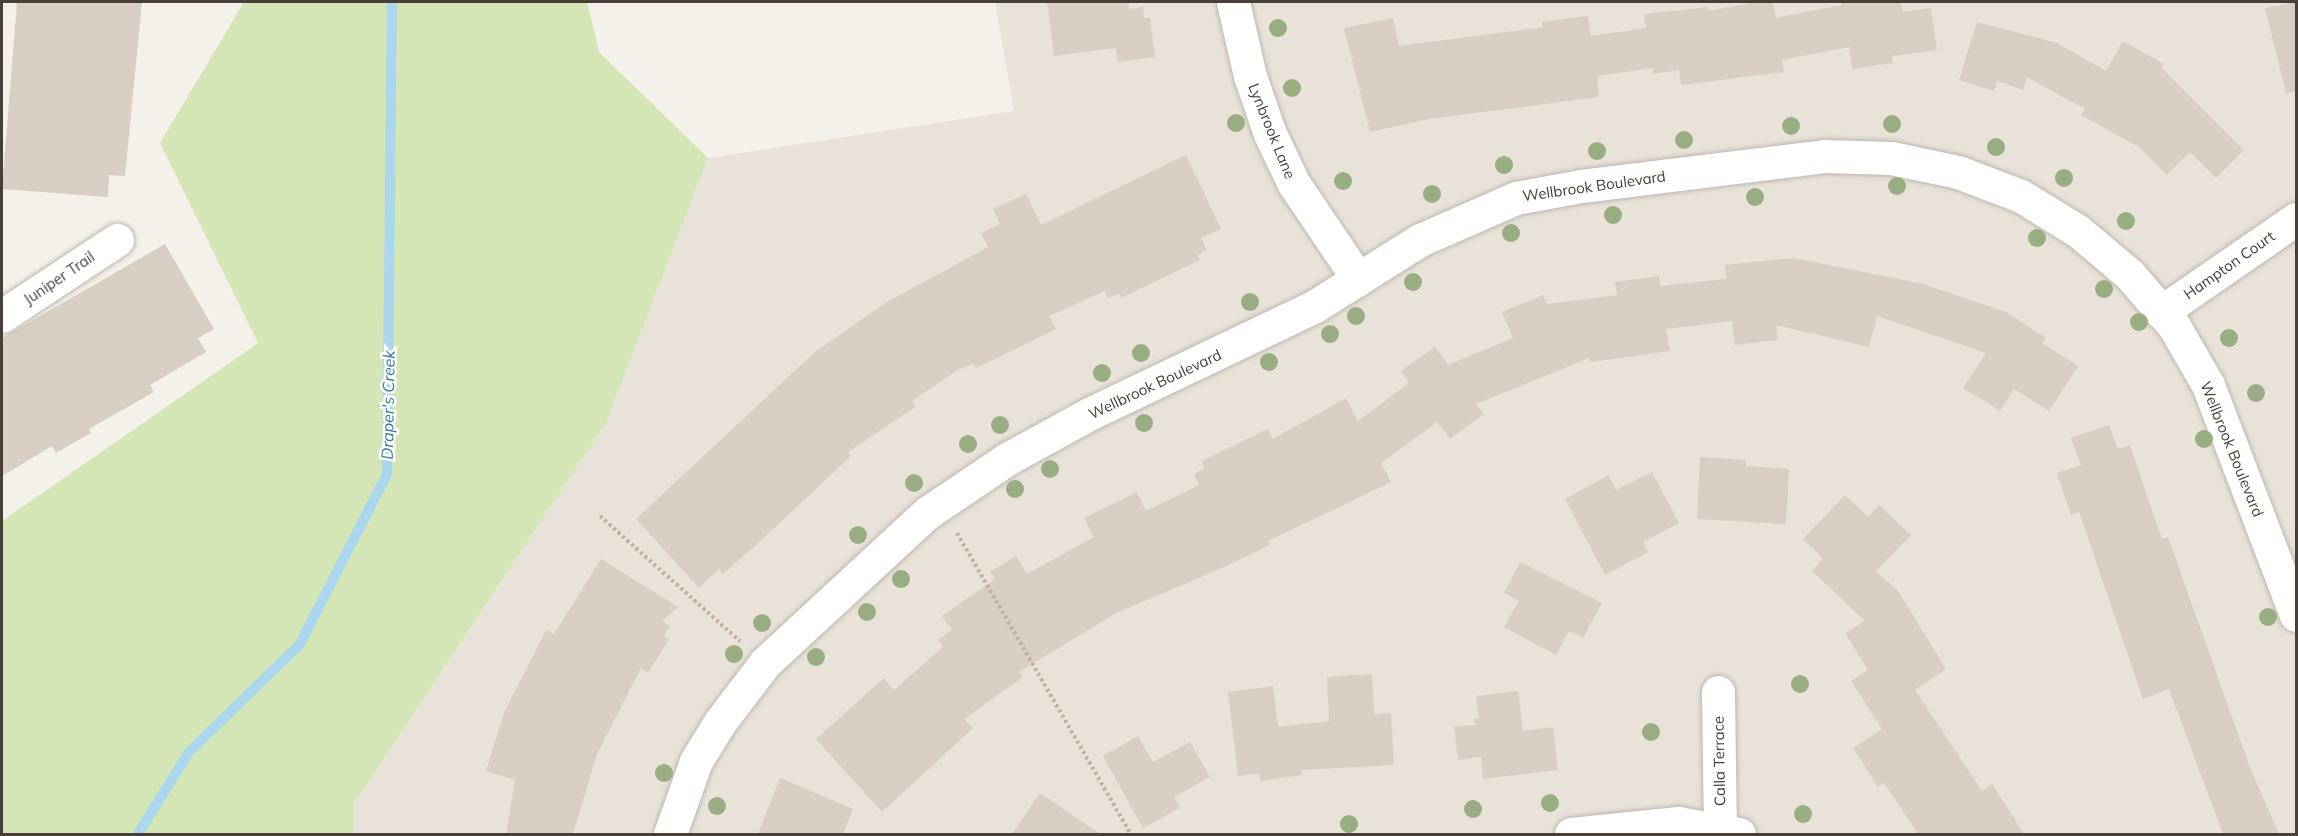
<!DOCTYPE html>
<style>
body{margin:0}
#map{position:relative;width:2298px;height:836px;overflow:hidden;background:#f4f0ea;font-family:Mulish,sans-serif}
div>[style]{position:absolute}
[style*='--x']{left:calc(var(--x)*1px);top:calc(var(--y)*1px);width:calc(var(--w)*1px);rotate:calc(var(--a)*1deg)}
.residential>*{inset:0;background:#e8e2d8}
.green>*{inset:0;background:#d4e6b5}
.stream>*{height:10px;margin:-5px;padding:0 5px;transform-origin:5px;border-radius:5px;background:#aad7ed}
.building>*{inset:0;background:#d8cec3}
.path>*{height:4px;margin-top:-2px;transform-origin:0;background:repeating-linear-gradient(90deg,#c0b29f 0 3px,transparent 0 6px)}
.roads{filter:drop-shadow(0 0 2px #bfb7ad) drop-shadow(0 0 2px #bfb7ad)}
.minor>*{height:33px;margin:-16.5px;padding:0 16.5px;transform-origin:16.5px;border-radius:16.5px;background:#fff}
.trees>*{width:18px;height:18px;margin:-9px;border-radius:50%;background:#99ad83}
span{translate:-50% -50%;white-space:nowrap;text-align:center;line-height:1.15;-webkit-text-stroke:5px #fff;paint-order:stroke}
.street-label{font-size:15px;color:#484038}
.water-label{font-size:16px;color:#32799e;font-style:italic}
.frame{position:absolute;inset:0;border:3px solid #484038;pointer-events:none}
</style>
<div id="map">
<div class="residential">
<div style="clip-path:polygon(995px 2px,2296px 2px,2296px 834px,353px 834px,353px 805px,606px 423px,708px 158px,1014px 111px)"></div>
</div>
<div class="green">
<div style="clip-path:polygon(244px 2px,587px 2px,599px 52px,708px 158px,606px 423px,353px 805px,353px 834px,2px 834px,2px 521px,258px 343px,160px 143px)"></div>
</div>
<div class="stream">
<div style="--x:138;--y:834;--w:97;--a:-58.1"></div>
<div style="--x:189;--y:752;--w:155;--a:-44.2"></div>
<div style="--x:300;--y:644;--w:191;--a:-62.9"></div>
<div style="--x:387;--y:474;--w:472;--a:-89.4"></div>
</div>
<div class="building">
<div style="clip-path:polygon(17px 2px,142px 2px,125px 176px,109px 175px,108px 197px,2px 189px)"></div>
<div style="clip-path:polygon(1047px 2px,1128px 2px,1129px 9px,1143px 7px,1144px 18px,1150px 18px,1155px 57px,1118px 62px,1116px 48px,1054px 56px)"></div>
<div style="clip-path:polygon(1758px 2px,1773px 2px,1776px 18px,1842px 5px,1841px 2px,1901px 2px,1903px 12px,1931px 8px,1937px 50px,1892px 56px,1893px 63px,1852px 69px,1849px 47px,1782px 60px,1784px 72px,1681px 85px,1679px 70px,1653px 74px,1653px 68px,1597px 76px,1599px 97px,1429px 119px,1370px 132px,1344px 28px,1393px 18px,1399px 46px,1543px 27px,1542px 22px,1588px 16px,1591px 36px,1646px 28px,1644px 14px,1708px 7px,1708px 11px)"></div>
<div style="clip-path:polygon(2296px 2px,2296px 92px,2286px 93px,2265px 8px)"></div>
<div style="clip-path:polygon(1977px 22px,2057px 43px,2106px 71px,2123px 41px,2164px 64px,2162px 68px,2244px 150px,2216px 178px,2190px 152px,2167px 175px,2139px 147px,2081px 115px,2085px 109px,2027px 77px,2023px 90px,1997px 81px,1994px 91px,1959px 80px)"></div>
<div style="clip-path:polygon(1186px 155px,1221px 229px,1201px 238px,1207px 250px,1198px 255px,1200px 260px,1121px 298px,1119px 293px,1108px 298px,1105px 291px,1049px 316px,1056px 329px,976px 368px,973px 363px,963px 369px,962px 367px,912px 401px,915px 407px,848px 452px,851px 456px,755px 546px,723px 574px,719px 569px,699px 588px,636px 519px,815px 352px,887px 302px,988px 247px,981px 233px,1000px 224px,993px 209px,1026px 194px,1041px 225px)"></div>
<div style="clip-path:polygon(165px 244px,214px 329px,198px 338px,206px 352px,150px 385px,154px 392px,89px 429px,91px 433px,56px 453px,52px 446px,2px 476px,2px 338px)"></div>
<div style="clip-path:polygon(1793px 258px,1923px 284px,2006px 312px,2046px 338px,2042px 343px,2078px 366px,2049px 411px,2014px 389px,2000px 411px,1963px 388px,1986px 353px,1877px 316px,1869px 347px,1776px 325px,1778px 340px,1735px 345px,1732px 321px,1666px 329px,1670px 351px,1590px 362px,1589px 358px,1476px 404px,1484px 414px,1450px 439px,1437px 422px,1381px 463px,1391px 482px,1268px 541px,1270px 545px,1220px 569px,1116px 613px,1019px 672px,1023px 677px,964px 719px,973px 728px,882px 812px,816px 739px,884px 678px,894px 690px,943px 647px,938px 640px,952px 630px,942px 616px,995px 579px,990px 572px,1016px 556px,1027px 574px,1094px 537px,1084px 518px,1137px 492px,1146px 511px,1199px 485px,1194px 474px,1205px 468px,1202px 461px,1268px 429px,1273px 439px,1346px 398px,1358px 421px,1409px 383px,1401px 371px,1435px 347px,1448px 365px,1513px 338px,1502px 312px,1543px 295px,1547px 304px,1617px 295px,1615px 282px,1659px 276px,1660px 286px,1726px 279px,1725px 265px)"></div>
<div style="clip-path:polygon(2109px 425px,2118px 449px,2130px 445px,2162px 539px,2168px 537px,2249px 765px,2279px 834px,2223px 834px,2169px 689px,2143px 699px,2079px 512px,2071px 515px,2057px 473px,2081px 465px,2071px 438px)"></div>
<div style="clip-path:polygon(1700px 457px,1746px 460px,1746px 466px,1789px 469px,1786px 524px,1697px 519px)"></div>
<div style="clip-path:polygon(1652px 472px,1679px 523px,1643px 542px,1648px 552px,1605px 575px,1565px 499px,1609px 475px,1616px 490px)"></div>
<div style="clip-path:polygon(1845px 495px,1868px 517px,1879px 505px,1911px 535px,1876px 571px,1898px 591px,1946px 669px,1915px 690px,1982px 791px,1992px 784px,2024px 834px,1918px 834px,1884px 783px,1878px 787px,1853px 748px,1882px 729px,1851px 681px,1868px 670px,1845px 633px,1865px 621px,1812px 571px,1823px 558px,1803px 539px)"></div>
<div style="clip-path:polygon(601px 559px,678px 607px,662px 621px,670px 626px,664px 636px,669px 639px,648px 673px,641px 668px,597px 754px,573px 834px,506px 834px,515px 780px,486px 771px,504px 713px,546px 630px,554px 634px)"></div>
<div style="clip-path:polygon(1520px 562px,1602px 603px,1583px 638px,1569px 631px,1556px 655px,1504px 627px,1519px 601px,1504px 593px)"></div>
<div style="clip-path:polygon(1372px 674px,1374px 714px,1391px 713px,1394px 765px,1302px 770px,1302px 775px,1260px 781px,1259px 773px,1238px 776px,1228px 692px,1273px 686px,1278px 727px,1329px 721px,1327px 677px)"></div>
<div style="clip-path:polygon(1518px 691px,1523px 731px,1553px 727px,1558px 770px,1483px 779px,1481px 757px,1458px 760px,1454px 727px,1475px 725px,1474px 719px,1479px 719px,1476px 696px)"></div>
<div style="clip-path:polygon(1138px 736px,1153px 762px,1190px 742px,1210px 777px,1174px 797px,1180px 808px,1143px 828px,1103px 756px)"></div>
<div style="clip-path:polygon(780px 778px,853px 809px,843px 834px,758px 834px)"></div>
<div style="clip-path:polygon(1040px 793px,1100px 834px,1012px 834px)"></div>
</div>
<div class="path">
<div style="--x:600;--y:516;--w:188;--a:41.8"></div>
<div style="--x:957;--y:533;--w:348;--a:60"></div>
</div>
<div class="roads">
<div class="minor">
<div style="--x:1233;--y:2;--w:76;--a:77.1"></div>
<div style="--x:1250;--y:76;--w:61;--a:71"></div>
<div style="--x:1270;--y:134;--w:55;--a:64.4"></div>
<div style="--x:1294;--y:184;--w:115;--a:56"></div>
<div style="--x:2161;--y:312;--w:164;--a:-34.6"></div>
<div style="--x:2;--y:316;--w:138;--a:-33.5"></div>
<div style="--x:1718;--y:692;--w:137;--a:89.2"></div>
<div style="--x:670;--y:834;--w:77;--a:-70.4"></div>
<div style="--x:696;--y:761;--w:46;--a:-58.4"></div>
<div style="--x:720;--y:722;--w:74;--a:-52.7"></div>
<div style="--x:765;--y:663;--w:221;--a:-42.8"></div>
<div style="--x:927;--y:513;--w:97;--a:-34"></div>
<div style="--x:1007;--y:459;--w:96;--a:-28.7"></div>
<div style="--x:1091;--y:413;--w:248;--a:-25.5"></div>
<div style="--x:1315;--y:306;--w:124;--a:-32.2"></div>
<div style="--x:1420;--y:240;--w:105;--a:-23.6"></div>
<div style="--x:1516;--y:198;--w:66;--a:-10.5"></div>
<div style="--x:1581;--y:186;--w:245;--a:-7"></div>
<div style="--x:1824;--y:156;--w:67;--a:1.7"></div>
<div style="--x:1891;--y:158;--w:68;--a:11.8"></div>
<div style="--x:1958;--y:172;--w:67;--a:20.9"></div>
<div style="--x:2021;--y:196;--w:67;--a:31.6"></div>
<div style="--x:2078;--y:231;--w:68;--a:40.2"></div>
<div style="--x:2130;--y:275;--w:67;--a:49.2"></div>
<div style="--x:2174;--y:326;--w:68;--a:60"></div>
<div style="--x:2208;--y:385;--w:246;--a:69.1"></div>
<div style="--x:1571;--y:834;--w:108;--a:-5.9"></div>
<div style="--x:1678;--y:823;--w:62;--a:10.2"></div>
</div>
</div>
<div class="trees">
<div style="left:1278px;top:28px"></div>
<div style="left:1292px;top:88px"></div>
<div style="left:1236px;top:123px"></div>
<div style="left:1892px;top:124px"></div>
<div style="left:1791px;top:126px"></div>
<div style="left:1684px;top:140px"></div>
<div style="left:1996px;top:147px"></div>
<div style="left:1597px;top:151px"></div>
<div style="left:1504px;top:165px"></div>
<div style="left:2064px;top:178px"></div>
<div style="left:1343px;top:181px"></div>
<div style="left:1897px;top:186px"></div>
<div style="left:1432px;top:194px"></div>
<div style="left:1755px;top:197px"></div>
<div style="left:1613px;top:215px"></div>
<div style="left:2126px;top:221px"></div>
<div style="left:1511px;top:233px"></div>
<div style="left:2037px;top:238px"></div>
<div style="left:1413px;top:282px"></div>
<div style="left:2104px;top:289px"></div>
<div style="left:1250px;top:302px"></div>
<div style="left:1356px;top:316px"></div>
<div style="left:2139px;top:322px"></div>
<div style="left:1330px;top:334px"></div>
<div style="left:2229px;top:338px"></div>
<div style="left:1141px;top:353px"></div>
<div style="left:1269px;top:362px"></div>
<div style="left:1102px;top:373px"></div>
<div style="left:2256px;top:393px"></div>
<div style="left:1144px;top:423px"></div>
<div style="left:1000px;top:425px"></div>
<div style="left:2204px;top:439px"></div>
<div style="left:968px;top:444px"></div>
<div style="left:1050px;top:469px"></div>
<div style="left:914px;top:483px"></div>
<div style="left:1015px;top:489px"></div>
<div style="left:858px;top:535px"></div>
<div style="left:901px;top:579px"></div>
<div style="left:867px;top:612px"></div>
<div style="left:2268px;top:617px"></div>
<div style="left:762px;top:623px"></div>
<div style="left:734px;top:654px"></div>
<div style="left:816px;top:657px"></div>
<div style="left:1800px;top:684px"></div>
<div style="left:1651px;top:732px"></div>
<div style="left:664px;top:773px"></div>
<div style="left:1550px;top:803px"></div>
<div style="left:717px;top:806px"></div>
<div style="left:1473px;top:809px"></div>
<div style="left:1803px;top:814px"></div>
<div style="left:1349px;top:824px"></div>
</div>
<div class="street-label">
<span style="left:1272px;top:131px;rotate:68deg">Lynbrook Lane</span>
<span style="left:1594px;top:186px;rotate:-8deg">Wellbrook Boulevard</span>
<span style="left:2229px;top:265px;rotate:-35deg">Hampton Court</span>
<span style="left:59px;top:278px;rotate:-34deg">Juniper Trail</span>
<span style="left:1155px;top:384px;rotate:-25deg">Wellbrook Boulevard</span>
<span style="left:2232px;top:449px;rotate:68deg">Wellbrook Boulevard</span>
<span style="left:1719px;top:761px;rotate:-91deg">Calla Terrace</span>
</div>
<div class="water-label">
<span style="left:388px;top:405px;rotate:-89deg">Draper's Creek</span>
</div>
<div class="frame"></div>
</div>
